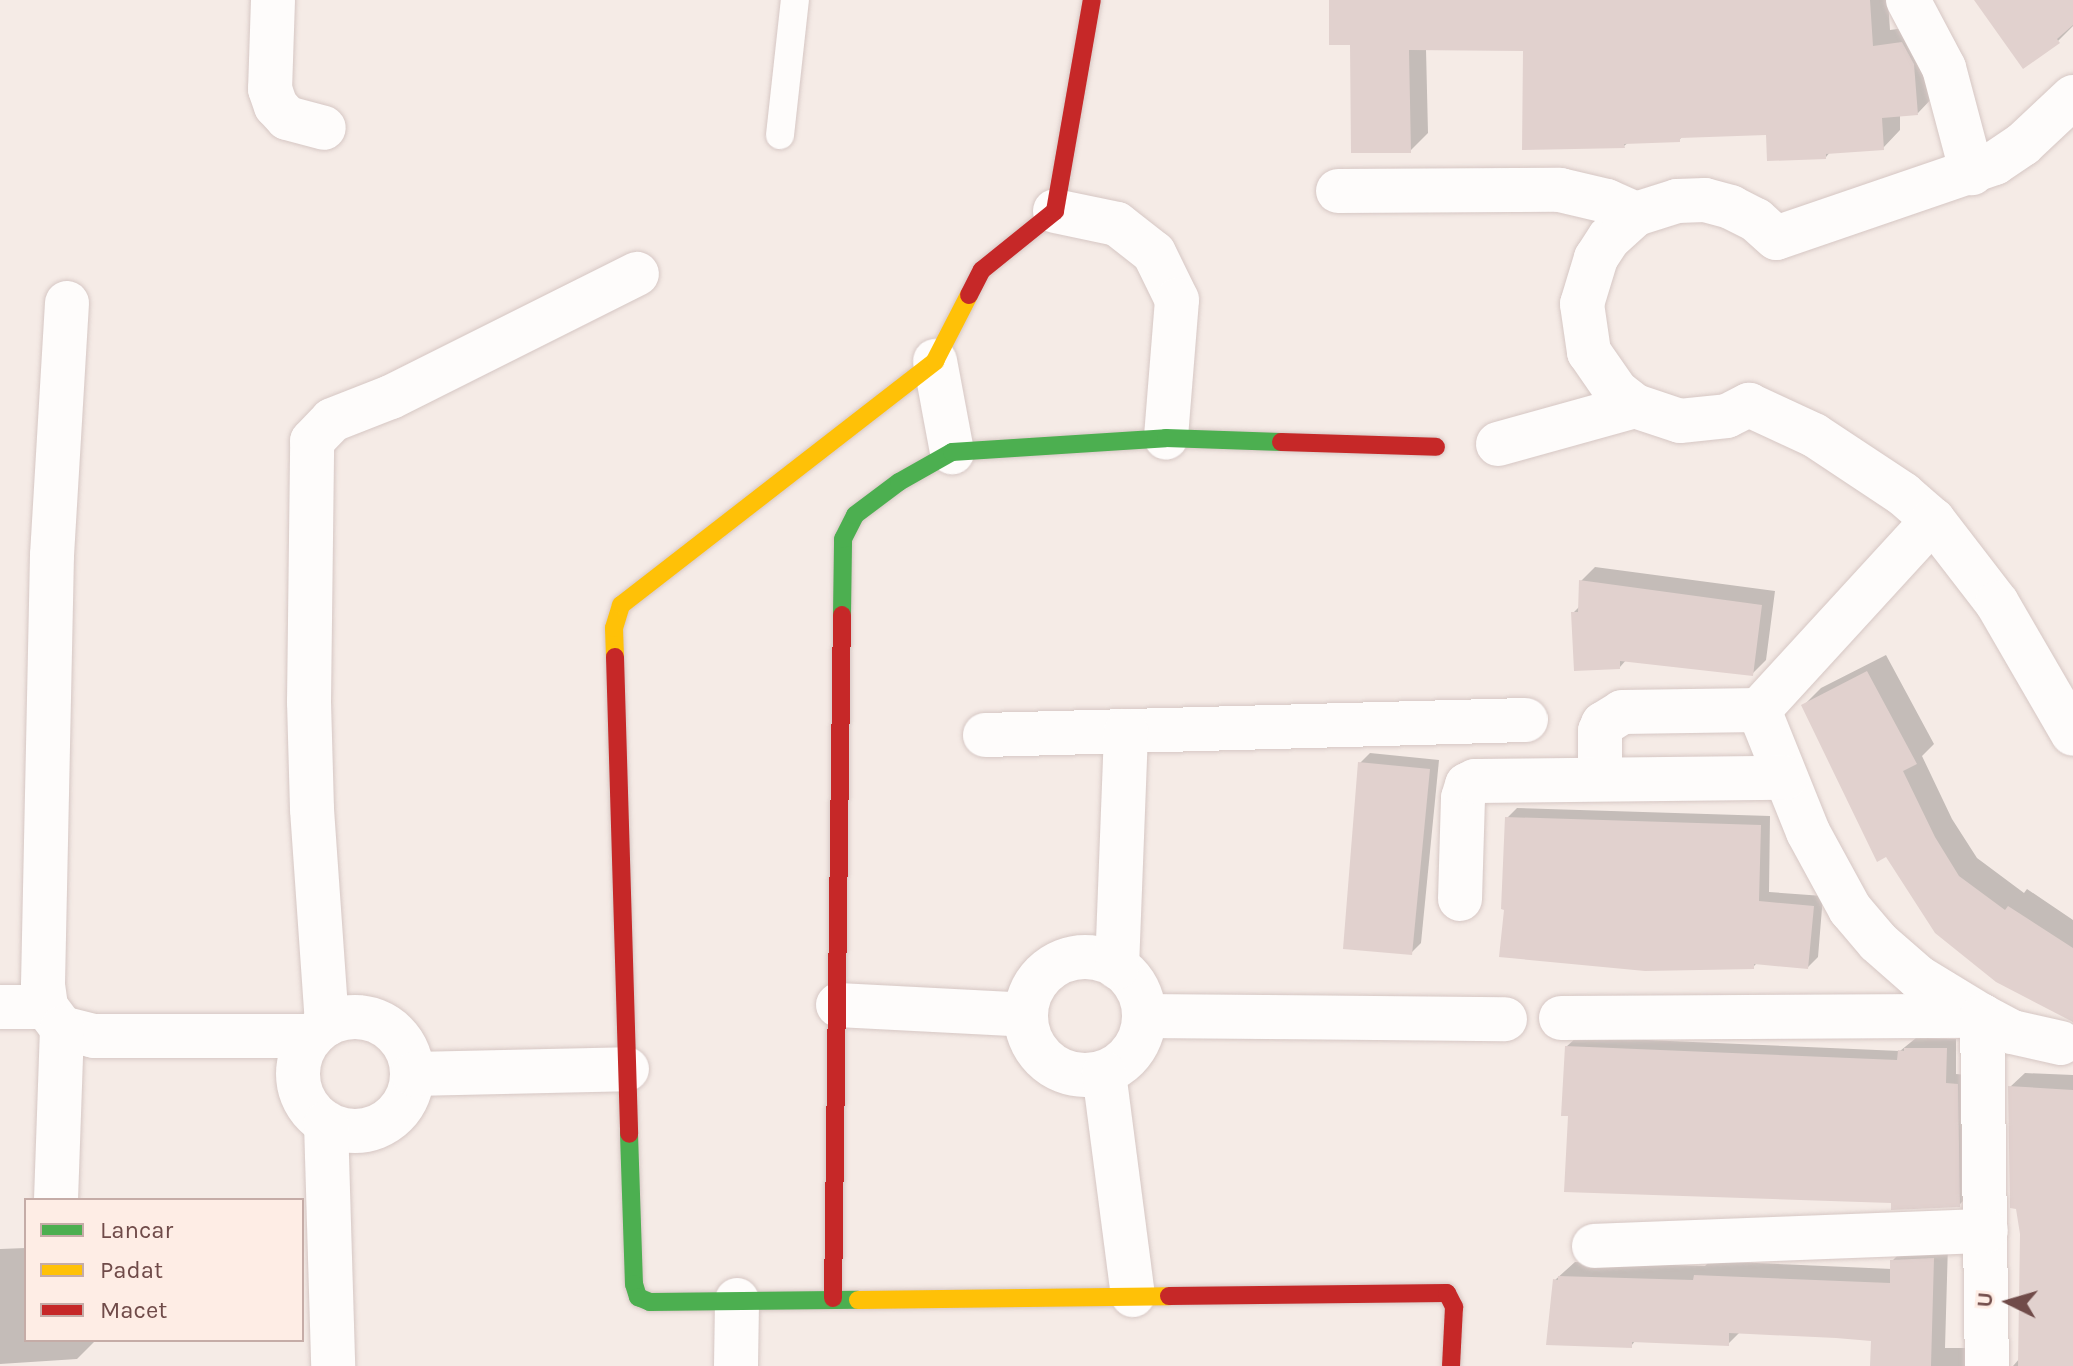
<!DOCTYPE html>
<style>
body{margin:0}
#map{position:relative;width:2073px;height:1366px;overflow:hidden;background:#f5ebe6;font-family:Karla,sans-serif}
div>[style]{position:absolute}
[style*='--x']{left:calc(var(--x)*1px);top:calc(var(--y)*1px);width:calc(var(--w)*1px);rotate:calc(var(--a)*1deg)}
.shadow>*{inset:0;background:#0003}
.building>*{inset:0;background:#e1d1ce}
.roads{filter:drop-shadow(0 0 2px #d6c7c4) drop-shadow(0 0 2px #d6c7c4)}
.lane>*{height:28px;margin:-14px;padding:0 14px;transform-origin:14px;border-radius:14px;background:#fefcfb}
.street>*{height:44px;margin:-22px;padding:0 22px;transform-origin:22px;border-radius:22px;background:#fefcfb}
.street>.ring{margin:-22px;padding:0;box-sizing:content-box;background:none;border:44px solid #fefcfb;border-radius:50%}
.fast>*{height:18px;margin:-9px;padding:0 9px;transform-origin:9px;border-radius:9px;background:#4caf50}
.slow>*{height:18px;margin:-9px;padding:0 9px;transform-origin:9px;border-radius:9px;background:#ffc107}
.jam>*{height:18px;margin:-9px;padding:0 9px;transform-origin:9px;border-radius:9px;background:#c62828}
span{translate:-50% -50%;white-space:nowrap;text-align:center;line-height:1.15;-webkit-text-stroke:7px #feede5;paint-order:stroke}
.legend{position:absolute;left:24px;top:1198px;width:280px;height:144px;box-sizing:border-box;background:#feede5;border:2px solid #c5aca7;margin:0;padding:10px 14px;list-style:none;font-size:24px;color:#704b49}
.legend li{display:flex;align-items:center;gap:16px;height:40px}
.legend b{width:40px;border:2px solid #c5aca7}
.north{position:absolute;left:1969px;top:1262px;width:80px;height:80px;-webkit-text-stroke:6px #feede5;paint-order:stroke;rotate:275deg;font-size:22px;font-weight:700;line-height:32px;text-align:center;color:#704b49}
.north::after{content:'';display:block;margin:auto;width:28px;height:36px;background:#704b49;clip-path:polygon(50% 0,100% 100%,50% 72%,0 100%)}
</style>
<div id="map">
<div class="shadow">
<div style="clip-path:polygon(1331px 0,1888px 0,1890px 30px,1920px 26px,1935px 95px,1918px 113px,1900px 115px,1900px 130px,1883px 148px,1831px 151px,1826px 157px,1768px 133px,1683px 136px,1679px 140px,1629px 142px,1624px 146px,1525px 49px,1426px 49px,1428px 133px,1410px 151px)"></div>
<div style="clip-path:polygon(1979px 0,2073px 0,2073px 26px,2058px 41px)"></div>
<div style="clip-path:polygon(1595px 567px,1775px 591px,1766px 660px,1752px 674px,1627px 659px,1620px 667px,1573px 613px,1581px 605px,1581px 581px)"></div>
<div style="clip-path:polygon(1886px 655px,1934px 744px,1922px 756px,1952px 819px,1977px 858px,2024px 893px,2027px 889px,2073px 920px,2073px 1022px,1803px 706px,1821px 688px)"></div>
<div style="clip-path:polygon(1370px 753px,1439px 760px,1421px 943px,1411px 953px,1360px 763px)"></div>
<div style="clip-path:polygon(1517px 808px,1770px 816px,1769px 892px,1823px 896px,1818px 957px,1808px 967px,1758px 962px,1753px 967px,1507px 908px,1507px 818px)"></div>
<div style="clip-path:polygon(1577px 1037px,1900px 1051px,1916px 1038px,1956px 1039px,1956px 1074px,1967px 1075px,1969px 1195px,1959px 1205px,1893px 1201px,1570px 1114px,1566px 1047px)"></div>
<div style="clip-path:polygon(2025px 1073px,2073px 1075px,2073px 1366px,2013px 1366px,2020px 1358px,2022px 1234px,2010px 1087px)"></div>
<div style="clip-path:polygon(1948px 1244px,1945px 1348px,1976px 1348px,1982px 1366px,1872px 1366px,1873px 1339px,1740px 1332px,1728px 1344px,1636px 1340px,1631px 1346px,1555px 1280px,1575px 1262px,1705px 1266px,1710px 1261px,1892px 1269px,1892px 1261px,1907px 1246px)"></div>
<div style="clip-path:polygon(26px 1248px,26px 1340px,96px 1340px,77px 1359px,0 1364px,0 1249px)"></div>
</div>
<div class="building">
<div style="clip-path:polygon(1329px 0,1870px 0,1873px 46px,1902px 42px,1914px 64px,1918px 115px,1882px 118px,1884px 150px,1826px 154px,1826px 159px,1767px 161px,1766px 135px,1680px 138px,1680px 142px,1624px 144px,1625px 148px,1522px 150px,1523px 51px,1409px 50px,1411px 153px,1351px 153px,1350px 45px,1329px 45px)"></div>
<div style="clip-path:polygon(1974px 0,2073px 0,2073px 25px,2057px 39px,2060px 43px,2023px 69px)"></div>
<div style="clip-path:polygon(1579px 580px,1762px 605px,1753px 676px,1620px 661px,1620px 669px,1574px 671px,1571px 612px,1578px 612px)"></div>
<div style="clip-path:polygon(1867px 671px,1917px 764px,1903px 771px,1935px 837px,1959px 876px,2005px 910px,2008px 906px,2073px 948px,2073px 1022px,1996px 982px,1935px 933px,1886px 857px,1877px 862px,1801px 705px)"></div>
<div style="clip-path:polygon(1358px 762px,1430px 769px,1412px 955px,1343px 949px)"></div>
<div style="clip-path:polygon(1505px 817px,1761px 825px,1759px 901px,1814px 906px,1808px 969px,1754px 964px,1754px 969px,1645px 971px,1499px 957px,1504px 910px,1501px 909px)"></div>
<div style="clip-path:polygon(1565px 1046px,1897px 1060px,1898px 1050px,1904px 1051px,1904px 1048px,1947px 1048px,1946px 1083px,1958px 1084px,1960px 1207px,1891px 1210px,1891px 1203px,1564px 1192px,1568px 1116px,1561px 1116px)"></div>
<div style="clip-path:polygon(2008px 1086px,2073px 1090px,2073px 1366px,2018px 1366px,2020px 1234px,2016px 1209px,2010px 1208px)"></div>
<div style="clip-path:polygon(1934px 1258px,1931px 1366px,1870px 1366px,1871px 1341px,1836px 1338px,1729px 1333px,1729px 1346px,1632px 1342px,1632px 1348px,1546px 1345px,1553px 1279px,1558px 1280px,1558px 1276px,1693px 1280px,1694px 1275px,1890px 1283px,1890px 1260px)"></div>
</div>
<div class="roads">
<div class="lane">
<div style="--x:780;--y:135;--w:136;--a:-83.7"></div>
</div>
<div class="street">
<div style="--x:273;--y:0;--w:89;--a:91.9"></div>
<div style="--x:270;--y:89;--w:18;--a:71"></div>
<div style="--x:276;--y:106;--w:16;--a:47"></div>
<div style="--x:287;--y:118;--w:38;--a:15"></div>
<div style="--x:1908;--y:0;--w:77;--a:62.1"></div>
<div style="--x:1944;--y:68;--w:109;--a:75.1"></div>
<div style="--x:2073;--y:97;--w:69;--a:136.8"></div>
<div style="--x:2023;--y:144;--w:34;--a:146"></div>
<div style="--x:1995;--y:163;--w:231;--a:161.1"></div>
<div style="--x:1776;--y:238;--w:27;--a:-138"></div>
<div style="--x:1756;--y:220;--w:28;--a:-153"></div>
<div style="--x:1731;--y:207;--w:27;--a:-165"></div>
<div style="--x:1705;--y:200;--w:28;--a:178"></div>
<div style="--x:1677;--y:201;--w:43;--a:162.4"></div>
<div style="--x:1636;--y:214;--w:36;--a:138"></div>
<div style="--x:1609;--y:238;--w:24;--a:123"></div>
<div style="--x:1596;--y:258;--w:48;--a:106.9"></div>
<div style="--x:1582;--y:304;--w:49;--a:81.7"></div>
<div style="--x:1589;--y:352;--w:47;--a:55.3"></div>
<div style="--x:1616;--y:391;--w:24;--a:38"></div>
<div style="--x:1635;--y:406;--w:47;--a:18.4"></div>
<div style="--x:1680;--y:421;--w:47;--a:-6.1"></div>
<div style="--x:1727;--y:416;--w:25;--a:-27"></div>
<div style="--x:1749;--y:405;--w:72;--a:24.8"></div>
<div style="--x:1814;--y:435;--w:107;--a:33.5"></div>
<div style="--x:1903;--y:494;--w:40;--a:41"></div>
<div style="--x:1933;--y:520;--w:105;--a:52.4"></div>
<div style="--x:1997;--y:603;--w:151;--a:59.9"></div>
<div style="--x:1338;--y:191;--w:222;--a:-0.3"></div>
<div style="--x:1560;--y:190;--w:48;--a:13.2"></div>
<div style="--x:1607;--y:201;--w:32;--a:24"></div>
<div style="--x:1055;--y:211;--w:63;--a:11.8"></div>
<div style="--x:1117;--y:224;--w:47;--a:38.1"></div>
<div style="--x:1154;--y:253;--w:52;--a:63.9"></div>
<div style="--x:1177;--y:300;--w:138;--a:94.6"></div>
<div style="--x:67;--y:303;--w:252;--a:93.4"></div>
<div style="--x:52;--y:555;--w:430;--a:91.2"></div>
<div style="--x:43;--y:985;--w:22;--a:82"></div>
<div style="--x:46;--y:1007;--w:26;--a:53"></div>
<div style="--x:62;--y:1028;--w:33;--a:14"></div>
<div style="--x:94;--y:1036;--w:218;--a:0"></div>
<div style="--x:935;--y:361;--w:93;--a:79.4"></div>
<div style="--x:1498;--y:444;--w:142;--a:-15.5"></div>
<div style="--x:1933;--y:520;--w:258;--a:132.5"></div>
<div style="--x:1759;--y:710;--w:131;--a:68.1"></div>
<div style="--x:1808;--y:832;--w:88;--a:61.4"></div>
<div style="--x:1850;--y:909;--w:43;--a:49.7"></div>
<div style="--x:1878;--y:942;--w:53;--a:41.2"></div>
<div style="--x:1918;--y:977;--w:75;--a:31.4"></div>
<div style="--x:1982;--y:1016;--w:34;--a:28"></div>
<div style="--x:2012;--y:1032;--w:50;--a:12.7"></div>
<div style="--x:985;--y:735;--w:541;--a:-1.59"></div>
<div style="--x:1600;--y:778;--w:47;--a:-90"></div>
<div style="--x:1600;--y:731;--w:8;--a:-67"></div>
<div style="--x:1603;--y:724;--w:22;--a:-32"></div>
<div style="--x:1622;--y:712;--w:137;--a:-0.8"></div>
<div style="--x:1460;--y:899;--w:101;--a:-88.3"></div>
<div style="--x:1463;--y:798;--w:14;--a:-73"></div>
<div style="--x:1467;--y:785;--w:9;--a:-27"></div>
<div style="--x:1475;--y:781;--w:310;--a:-0.6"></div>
<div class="ring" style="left:1026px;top:957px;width:74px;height:74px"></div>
<div style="--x:1117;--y:967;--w:236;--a:-87.8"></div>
<div style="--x:838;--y:1005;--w:188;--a:3"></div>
<div style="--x:0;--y:1007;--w:46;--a:0"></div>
<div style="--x:1144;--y:1016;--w:361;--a:0.5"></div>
<div class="ring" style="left:298px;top:1017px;width:70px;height:70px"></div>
<div style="--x:1561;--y:1018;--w:421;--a:-0.3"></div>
<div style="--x:1982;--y:1016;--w:350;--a:89.2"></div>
<div style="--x:327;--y:1024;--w:216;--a:-94"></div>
<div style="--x:312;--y:809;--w:107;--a:-91.6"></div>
<div style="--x:309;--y:702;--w:261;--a:-89.3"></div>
<div style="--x:312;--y:441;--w:29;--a:-46"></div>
<div style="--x:332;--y:420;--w:63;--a:-21.3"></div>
<div style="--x:391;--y:397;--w:275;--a:-26.6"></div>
<div style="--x:1104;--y:1073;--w:224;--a:82.6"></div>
<div style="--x:413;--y:1074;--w:214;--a:-1.3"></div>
<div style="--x:326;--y:1123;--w:243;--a:88.3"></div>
<div style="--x:56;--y:1200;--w:172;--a:-88"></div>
<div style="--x:1594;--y:1246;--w:392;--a:-2.2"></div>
<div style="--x:736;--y:1366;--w:66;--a:-89.1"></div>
</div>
<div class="fast">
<div style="--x:842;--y:615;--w:76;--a:-89.2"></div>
<div style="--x:843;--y:539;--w:27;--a:-63"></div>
<div style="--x:855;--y:515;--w:55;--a:-36.9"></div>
<div style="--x:899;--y:482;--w:61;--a:-29.5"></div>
<div style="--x:952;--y:452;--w:214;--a:-3.7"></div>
<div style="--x:1166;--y:438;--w:115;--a:2"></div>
<div style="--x:629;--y:1134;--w:150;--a:88.1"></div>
<div style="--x:634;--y:1284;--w:14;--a:73"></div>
<div style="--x:638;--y:1297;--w:13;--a:23"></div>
<div style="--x:650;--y:1302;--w:208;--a:-0.6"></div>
</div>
<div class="slow">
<div style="--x:615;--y:657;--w:29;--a:-92"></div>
<div style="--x:614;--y:628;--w:24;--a:-73"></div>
<div style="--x:621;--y:605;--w:398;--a:-37.8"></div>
<div style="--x:935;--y:361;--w:74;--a:-62.7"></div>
<div style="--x:858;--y:1300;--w:311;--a:-0.7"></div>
</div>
<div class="jam">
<div style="--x:969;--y:295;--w:28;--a:-63"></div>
<div style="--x:982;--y:270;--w:94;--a:-38.9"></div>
<div style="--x:1055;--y:211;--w:214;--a:-80.1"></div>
<div style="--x:1281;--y:442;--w:155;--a:1.8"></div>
<div style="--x:615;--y:657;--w:477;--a:88.3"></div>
<div style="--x:1169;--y:1296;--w:278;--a:-0.6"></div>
<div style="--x:1447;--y:1293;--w:16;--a:63"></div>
<div style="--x:1454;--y:1307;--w:59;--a:92.9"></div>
<div style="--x:833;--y:1298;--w:683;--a:-89.25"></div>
</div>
</div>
<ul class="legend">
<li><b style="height:10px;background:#4caf50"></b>Lancar</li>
<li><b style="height:10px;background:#ffc107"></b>Padat</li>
<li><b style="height:10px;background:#c62828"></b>Macet</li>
</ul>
<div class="north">U</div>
</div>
